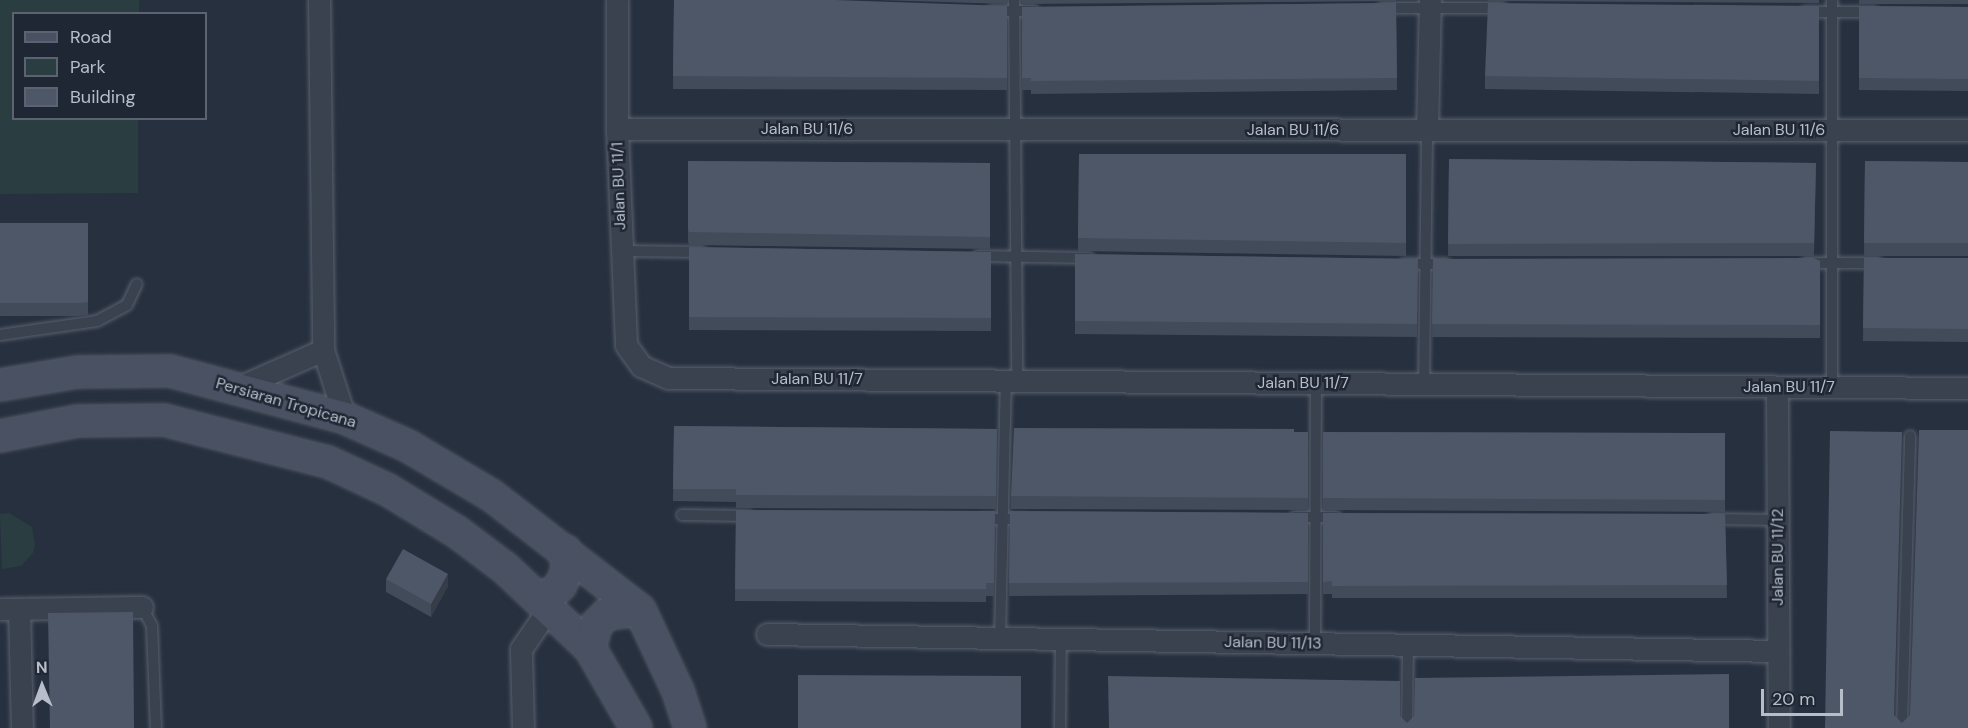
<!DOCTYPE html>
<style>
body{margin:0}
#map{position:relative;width:1968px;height:728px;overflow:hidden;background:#27303f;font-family:"DM Sans",sans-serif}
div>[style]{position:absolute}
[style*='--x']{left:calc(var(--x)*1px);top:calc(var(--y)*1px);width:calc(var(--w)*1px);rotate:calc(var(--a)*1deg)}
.green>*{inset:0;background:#2a3e41}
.roads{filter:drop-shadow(0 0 2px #59606d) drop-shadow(0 0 2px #59606d)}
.lane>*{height:10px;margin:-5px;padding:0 5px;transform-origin:5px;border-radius:5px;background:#3b424f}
.street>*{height:21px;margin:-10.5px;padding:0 10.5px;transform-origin:10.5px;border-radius:10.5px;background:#3b424f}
.secondary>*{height:30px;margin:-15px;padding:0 15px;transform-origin:15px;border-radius:15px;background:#495162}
.wall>*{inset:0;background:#424b59}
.shaded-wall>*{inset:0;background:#363d49}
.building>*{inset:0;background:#4d5768}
span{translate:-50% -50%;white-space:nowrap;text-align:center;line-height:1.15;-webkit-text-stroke:5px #202734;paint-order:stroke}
.street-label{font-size:16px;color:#b7beca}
.legend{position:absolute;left:12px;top:12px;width:195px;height:108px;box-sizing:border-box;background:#202734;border:2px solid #5c6370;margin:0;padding:8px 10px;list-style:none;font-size:18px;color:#b7beca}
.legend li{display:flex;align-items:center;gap:12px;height:30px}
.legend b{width:30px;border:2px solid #5c6370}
.north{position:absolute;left:12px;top:656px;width:60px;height:60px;-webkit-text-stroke:4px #202734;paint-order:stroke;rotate:359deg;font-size:16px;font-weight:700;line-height:24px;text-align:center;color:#b7beca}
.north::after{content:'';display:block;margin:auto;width:21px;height:27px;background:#b7beca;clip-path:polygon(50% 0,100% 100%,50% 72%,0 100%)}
.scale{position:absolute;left:1761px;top:689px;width:82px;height:27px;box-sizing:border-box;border:3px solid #b7beca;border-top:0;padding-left:8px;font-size:18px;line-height:21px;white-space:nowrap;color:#b7beca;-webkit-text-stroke:4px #202734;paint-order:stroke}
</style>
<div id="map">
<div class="green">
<div style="clip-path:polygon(0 0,139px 0,139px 13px,14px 14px,14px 118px,138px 119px,138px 193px,0 194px)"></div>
<div style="clip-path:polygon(9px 513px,32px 527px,35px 545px,33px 553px,21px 566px,2px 569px,0 514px)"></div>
</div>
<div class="roads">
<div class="lane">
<div style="--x:1014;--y:0;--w:381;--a:89.5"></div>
<div style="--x:1382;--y:8;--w:120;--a:0"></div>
<div style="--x:992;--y:11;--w:42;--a:0"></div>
<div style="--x:1805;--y:12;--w:69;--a:0"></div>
<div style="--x:621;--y:251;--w:81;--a:0.7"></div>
<div style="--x:978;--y:256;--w:111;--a:1"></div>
<div style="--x:1806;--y:263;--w:72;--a:0"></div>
<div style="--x:1404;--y:264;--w:42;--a:0"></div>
<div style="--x:0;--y:335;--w:98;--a:-8.2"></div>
<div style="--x:97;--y:321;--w:34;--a:-28"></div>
<div style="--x:127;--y:305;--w:23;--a:-65"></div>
<div style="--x:1424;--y:384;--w:254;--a:-89.3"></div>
<div style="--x:1832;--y:387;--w:387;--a:-90"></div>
<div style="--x:682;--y:515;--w:67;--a:0.9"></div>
<div style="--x:1295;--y:517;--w:41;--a:0"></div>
<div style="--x:983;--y:519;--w:42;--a:0"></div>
<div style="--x:1712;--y:519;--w:66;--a:0.9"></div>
<div style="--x:142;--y:607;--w:21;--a:62"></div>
<div style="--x:152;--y:626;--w:102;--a:87.8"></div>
<div style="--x:1000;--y:639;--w:258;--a:-88.7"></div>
<div style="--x:1315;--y:644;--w:261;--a:-89.8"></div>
<div style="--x:1060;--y:728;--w:89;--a:-89.4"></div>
<div style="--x:1407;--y:728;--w:83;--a:-89.3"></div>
<div style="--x:1902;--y:728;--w:292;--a:-88.4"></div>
</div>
<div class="street">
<div style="--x:319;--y:0;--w:350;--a:89.3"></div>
<div style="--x:617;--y:0;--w:129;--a:90"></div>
<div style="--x:617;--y:129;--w:216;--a:87.6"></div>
<div style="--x:626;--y:345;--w:26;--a:54"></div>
<div style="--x:641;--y:366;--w:30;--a:24"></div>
<div style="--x:668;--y:378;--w:1300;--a:0.44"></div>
<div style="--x:617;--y:129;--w:1351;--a:0.04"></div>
<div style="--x:1427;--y:130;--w:130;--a:-88.7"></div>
<div style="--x:239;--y:387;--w:92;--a:-23.8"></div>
<div style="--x:323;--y:350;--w:71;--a:72.1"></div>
<div style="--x:1777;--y:387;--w:341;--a:89.7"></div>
<div style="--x:0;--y:609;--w:142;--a:-0.8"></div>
<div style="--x:19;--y:609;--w:119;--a:88.6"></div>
<div style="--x:767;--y:634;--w:1011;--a:0.96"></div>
<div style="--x:523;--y:728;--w:79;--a:-91.5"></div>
<div style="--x:521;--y:649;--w:50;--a:-55.7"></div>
</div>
<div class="secondary">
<div style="--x:0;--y:385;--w:79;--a:-9.5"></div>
<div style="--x:78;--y:372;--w:92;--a:-0.6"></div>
<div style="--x:170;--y:371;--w:181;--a:15"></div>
<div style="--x:345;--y:418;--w:69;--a:24"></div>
<div style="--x:408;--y:446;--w:96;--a:30.6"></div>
<div style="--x:491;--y:495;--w:188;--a:37.7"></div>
<div style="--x:640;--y:610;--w:89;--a:64.9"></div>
<div style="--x:678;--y:691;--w:39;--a:72"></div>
<div style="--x:0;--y:436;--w:79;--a:-10.9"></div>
<div style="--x:78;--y:421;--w:86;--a:-0.7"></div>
<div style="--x:164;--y:420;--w:169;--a:14.4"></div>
<div style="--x:328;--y:462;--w:66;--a:25"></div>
<div style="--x:388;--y:490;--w:81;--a:31.3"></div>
<div style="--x:457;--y:532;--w:60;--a:36.9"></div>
<div style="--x:505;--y:568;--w:117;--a:43.3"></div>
<div style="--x:590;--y:648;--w:92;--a:60.1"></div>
<div style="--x:538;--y:597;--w:13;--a:-13"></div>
<div style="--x:551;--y:594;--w:13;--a:-42"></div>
<div style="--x:561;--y:585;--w:16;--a:-68"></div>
<div style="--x:567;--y:570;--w:19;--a:-93"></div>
<div style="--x:590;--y:648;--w:24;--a:-75"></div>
<div style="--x:596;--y:625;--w:16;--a:-45"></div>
<div style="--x:607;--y:614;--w:33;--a:-7"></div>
</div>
</div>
<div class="wall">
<div style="clip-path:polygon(674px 0,1007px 6px,1007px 90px,673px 89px)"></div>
<div style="clip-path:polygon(878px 0,1007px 0,1007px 4px)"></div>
<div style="clip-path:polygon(1021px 0,1396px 0,1396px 1px,1022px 4px)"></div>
<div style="clip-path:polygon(1488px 0,1819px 0,1819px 3px,1488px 1px)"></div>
<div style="clip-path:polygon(1859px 0,1968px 0,1968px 4px,1859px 4px)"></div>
<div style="clip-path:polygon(1396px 3px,1397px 90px,1031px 94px,1031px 90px,1022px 90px,1022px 7px)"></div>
<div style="clip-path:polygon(1819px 6px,1819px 94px,1485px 89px,1485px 76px)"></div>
<div style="clip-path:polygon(1859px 6px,1968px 7px,1968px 91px,1859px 90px)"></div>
<div style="clip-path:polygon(1079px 154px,1406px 154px,1406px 256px,1078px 251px)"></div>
<div style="clip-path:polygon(1449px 159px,1816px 163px,1814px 256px,1448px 256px)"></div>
<div style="clip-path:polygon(688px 161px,990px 163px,990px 249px,689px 245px,688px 241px)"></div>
<div style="clip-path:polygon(1865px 161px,1968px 162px,1968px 256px,1864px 256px)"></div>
<div style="clip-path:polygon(0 223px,88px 223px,88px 315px,79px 316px,0 316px)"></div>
<div style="clip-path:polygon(689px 247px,991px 252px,991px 331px,689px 330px)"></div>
<div style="clip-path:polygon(1075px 254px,1418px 259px,1417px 337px,1075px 334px)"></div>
<div style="clip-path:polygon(1864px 258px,1968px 258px,1968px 342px,1863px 341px)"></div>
<div style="clip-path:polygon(1433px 259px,1820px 261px,1820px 338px,1432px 337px)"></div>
<div style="clip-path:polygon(674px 426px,997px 429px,996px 509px,736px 508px,736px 502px,673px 501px)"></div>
<div style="clip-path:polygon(1294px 432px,1308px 432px,1308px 510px,1011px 509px,1011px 496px)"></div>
<div style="clip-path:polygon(1323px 432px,1725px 433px,1725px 512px,1323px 510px)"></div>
<div style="clip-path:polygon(736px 510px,995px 511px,994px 596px,986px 596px,986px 602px,735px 601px)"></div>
<div style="clip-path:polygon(1010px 511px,1308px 513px,1308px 594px,1009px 596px)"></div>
<div style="clip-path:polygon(1323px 513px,1725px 514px,1727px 598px,1332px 598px,1332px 594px,1323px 594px)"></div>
<div style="clip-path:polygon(386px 579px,448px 586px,431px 617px,386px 592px)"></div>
</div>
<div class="shaded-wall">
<div style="clip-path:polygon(448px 574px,448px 586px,431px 617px,431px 604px)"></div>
</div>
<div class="building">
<div style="clip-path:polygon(674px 0,835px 0,1007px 6px,1007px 78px,673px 76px)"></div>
<div style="clip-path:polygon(1396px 3px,1397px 78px,1031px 81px,1031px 78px,1022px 78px,1022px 7px)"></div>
<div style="clip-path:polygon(1488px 3px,1819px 6px,1819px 81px,1485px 76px)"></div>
<div style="clip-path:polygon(1859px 6px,1968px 7px,1968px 79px,1859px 78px)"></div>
<div style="clip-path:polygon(1079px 154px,1406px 154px,1406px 243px,1078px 238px)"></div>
<div style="clip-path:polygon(1449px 159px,1816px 163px,1814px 243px,1448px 244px)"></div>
<div style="clip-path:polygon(688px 161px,990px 163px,990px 237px,689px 232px,688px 228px)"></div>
<div style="clip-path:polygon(1865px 161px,1968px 162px,1968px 243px,1864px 243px)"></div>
<div style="clip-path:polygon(0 223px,88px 223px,88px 302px,79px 303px,0 303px)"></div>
<div style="clip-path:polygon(689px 247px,991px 252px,991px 318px,689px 317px)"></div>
<div style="clip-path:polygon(1075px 254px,1418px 259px,1417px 324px,1075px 321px)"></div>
<div style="clip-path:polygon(1814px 258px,1820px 261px,1820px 325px,1432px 324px,1433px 259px)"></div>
<div style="clip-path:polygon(1864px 258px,1968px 258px,1968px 329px,1863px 328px)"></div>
<div style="clip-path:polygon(674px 426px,997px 429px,996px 496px,736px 495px,736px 489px,673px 489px)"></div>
<div style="clip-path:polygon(1014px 428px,1294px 429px,1294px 432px,1308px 432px,1308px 498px,1011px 496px)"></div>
<div style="clip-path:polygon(1919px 430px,1968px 430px,1968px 728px,1825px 728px,1830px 431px,1902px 432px,1894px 715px,1902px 723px,1910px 715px)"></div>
<div style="clip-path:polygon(1323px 432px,1725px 433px,1725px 500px,1323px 498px)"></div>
<div style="clip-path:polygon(736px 510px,995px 511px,994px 583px,986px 583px,986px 589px,735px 589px)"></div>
<div style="clip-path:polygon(1010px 511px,1308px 513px,1308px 582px,1009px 583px)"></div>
<div style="clip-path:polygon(1323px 513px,1725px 514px,1727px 585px,1332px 586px,1332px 581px,1323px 582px)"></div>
<div style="clip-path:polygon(403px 549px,448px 574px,431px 604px,386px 579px)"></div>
<div style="clip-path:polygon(133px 612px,134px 728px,50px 728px,48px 613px)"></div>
<div style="clip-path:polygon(1729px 674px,1729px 728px,1109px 728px,1108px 676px,1400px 681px,1400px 716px,1407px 723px,1414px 716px,1415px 678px)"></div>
<div style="clip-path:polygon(798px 675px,1021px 676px,1021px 728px,798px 728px)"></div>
</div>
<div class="street-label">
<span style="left:807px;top:129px">Jalan BU 11/6</span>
<span style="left:1293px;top:130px">Jalan BU 11/6</span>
<span style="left:1779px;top:130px">Jalan BU 11/6</span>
<span style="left:619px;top:186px;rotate:-92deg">Jalan BU 11/1</span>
<span style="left:817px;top:379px">Jalan BU 11/7</span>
<span style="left:1303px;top:383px">Jalan BU 11/7</span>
<span style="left:1789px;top:387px">Jalan BU 11/7</span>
<span style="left:286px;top:403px;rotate:16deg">Persiaran Tropicana</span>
<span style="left:1778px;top:557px;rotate:-90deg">Jalan BU 11/12</span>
<span style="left:1273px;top:643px;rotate:1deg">Jalan BU 11/13</span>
</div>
<ul class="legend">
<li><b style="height:8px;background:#495162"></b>Road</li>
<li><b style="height:16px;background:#2a3e41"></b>Park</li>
<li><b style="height:16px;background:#4d5768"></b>Building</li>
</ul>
<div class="north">N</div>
<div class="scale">20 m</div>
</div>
